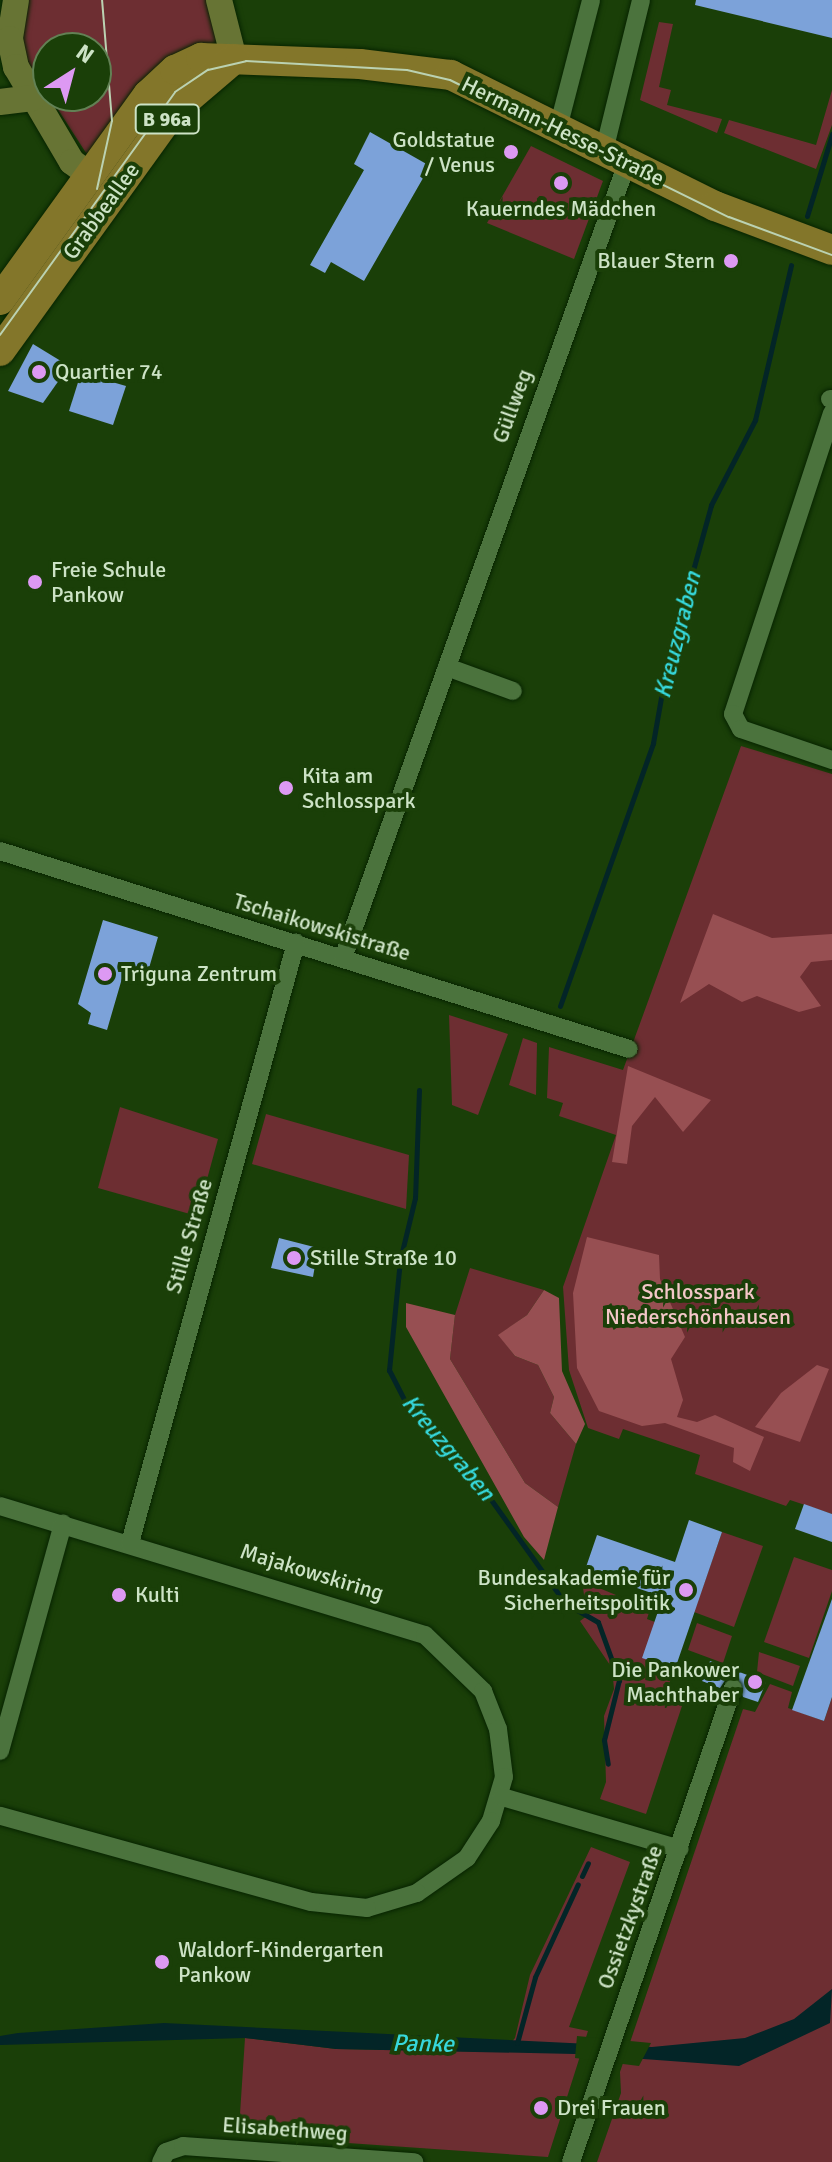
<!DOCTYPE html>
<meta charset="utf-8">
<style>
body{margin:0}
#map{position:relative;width:832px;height:2162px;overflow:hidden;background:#1a3f08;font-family:Signika,sans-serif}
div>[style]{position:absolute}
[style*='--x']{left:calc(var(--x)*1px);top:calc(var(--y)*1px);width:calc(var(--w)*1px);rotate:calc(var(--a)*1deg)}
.green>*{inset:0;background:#6d2e32}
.forest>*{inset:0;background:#974f52}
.water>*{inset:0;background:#032527}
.pier>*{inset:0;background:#1a3f08}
.stream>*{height:5px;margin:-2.5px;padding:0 2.5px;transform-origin:2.5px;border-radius:2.5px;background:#032527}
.building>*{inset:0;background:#7ca2d9}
.roads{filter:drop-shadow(0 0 2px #072400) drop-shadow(0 0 2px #072400)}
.street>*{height:18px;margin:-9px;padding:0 9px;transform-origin:9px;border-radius:9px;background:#4b733d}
.secondary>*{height:26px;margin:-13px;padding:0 13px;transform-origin:13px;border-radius:13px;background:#677434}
.primary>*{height:30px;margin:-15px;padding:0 15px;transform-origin:15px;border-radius:15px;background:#83762a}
.tram>*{height:2px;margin:-1px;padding:0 1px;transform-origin:1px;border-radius:1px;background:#bbd2b2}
.dots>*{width:22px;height:22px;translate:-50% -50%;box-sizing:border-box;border:4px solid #1a3f08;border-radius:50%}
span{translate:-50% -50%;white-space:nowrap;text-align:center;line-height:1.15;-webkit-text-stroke:8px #1a3f08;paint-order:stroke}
.shield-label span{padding:2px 6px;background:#1a3f08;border:2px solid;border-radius:6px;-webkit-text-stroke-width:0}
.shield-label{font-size:20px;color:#cde3c6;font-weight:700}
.street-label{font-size:22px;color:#cde3c6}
.poi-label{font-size:22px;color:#cde3c6}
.right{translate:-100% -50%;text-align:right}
.left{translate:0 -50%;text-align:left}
.park-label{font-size:22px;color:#f4c7c8}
.water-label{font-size:24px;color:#36d8dc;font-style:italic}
.north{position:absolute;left:32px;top:32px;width:80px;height:80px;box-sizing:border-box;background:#1a3f08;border:2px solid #628154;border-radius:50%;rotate:36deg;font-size:22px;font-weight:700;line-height:32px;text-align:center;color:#cde3c6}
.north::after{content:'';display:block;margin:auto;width:28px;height:36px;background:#dd99f3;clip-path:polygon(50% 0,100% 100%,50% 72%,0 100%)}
</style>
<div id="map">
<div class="green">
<div style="clip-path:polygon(evenodd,28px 0,211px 0,217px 44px,88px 156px,28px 63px,22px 39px,28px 0,48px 48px,96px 48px,96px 96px,48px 96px,48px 48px)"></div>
<div style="clip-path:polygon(659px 22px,673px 24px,659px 87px,671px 90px,667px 105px,722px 119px,717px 133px,640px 100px)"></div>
<div style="clip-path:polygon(832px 90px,832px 125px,816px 169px,724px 133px,729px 120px,816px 145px)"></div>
<div style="clip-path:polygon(531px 146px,603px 181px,574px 259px,487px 223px)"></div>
<div style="clip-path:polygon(741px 746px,832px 774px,832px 1514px,790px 1500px,786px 1506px,695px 1474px,700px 1455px,623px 1429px,619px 1439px,588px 1428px,569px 1370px,563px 1287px,616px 1135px,559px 1116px,563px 1103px,547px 1098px,549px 1047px,623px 1070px)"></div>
<div style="clip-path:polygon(449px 1015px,508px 1034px,478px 1115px,452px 1105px)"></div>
<div style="clip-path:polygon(523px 1038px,537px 1043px,536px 1095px,509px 1085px)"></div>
<div style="clip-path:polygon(120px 1107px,218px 1139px,197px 1216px,98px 1188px)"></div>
<div style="clip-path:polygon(266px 1114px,409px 1155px,406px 1209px,252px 1164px)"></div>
<div style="clip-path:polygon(470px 1268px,544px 1290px,527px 1315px,499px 1335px,515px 1356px,538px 1365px,554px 1397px,550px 1413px,576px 1444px,558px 1507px,525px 1483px,450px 1359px,455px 1315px)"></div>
<div style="clip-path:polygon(722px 1532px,763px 1546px,734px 1627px,694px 1612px)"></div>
<div style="clip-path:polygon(794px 1557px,832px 1570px,832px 1591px,809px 1658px,764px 1642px)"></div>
<div style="clip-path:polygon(582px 1581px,650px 1609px,647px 1619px,655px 1622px,675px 1669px,668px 1686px,686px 1694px,646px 1814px,600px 1799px,606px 1782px,604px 1716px,614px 1689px,612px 1668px,580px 1621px,587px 1616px)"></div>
<div style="clip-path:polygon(697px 1623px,732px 1636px,723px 1663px,688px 1650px)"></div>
<div style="clip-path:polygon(759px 1652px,800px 1666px,793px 1686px,757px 1672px)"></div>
<div style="clip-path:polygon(770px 1684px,792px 1692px,788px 1708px,824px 1721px,832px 1697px,832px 2162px,597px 2162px,621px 2093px,620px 2072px,743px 1709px,755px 1712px)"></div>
<div style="clip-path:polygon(591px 1847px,630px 1862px,569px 2027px,588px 2031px,548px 2157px,245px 2136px,239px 2129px,245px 2038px,336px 2049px,503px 2052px,515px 2038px,530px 1975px)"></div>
</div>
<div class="forest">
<div style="clip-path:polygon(713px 914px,772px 938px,832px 934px,832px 960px,811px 962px,800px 977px,821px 1006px,799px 1012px,757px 996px,742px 1002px,709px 984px,680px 1003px)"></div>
<div style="clip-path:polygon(628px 1066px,711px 1100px,683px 1132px,655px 1097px,632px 1126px,627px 1164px,612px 1162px)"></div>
<div style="clip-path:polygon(587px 1237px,659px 1255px,660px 1279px,685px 1337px,671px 1359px,683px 1400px,677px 1417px,697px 1422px,715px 1415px,764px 1437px,750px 1471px,733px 1462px,734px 1448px,665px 1423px,642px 1426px,599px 1411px,577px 1368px,573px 1293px)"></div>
<div style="clip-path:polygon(544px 1290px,559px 1298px,562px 1371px,585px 1424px,576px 1444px,550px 1413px,554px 1397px,538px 1365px,515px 1356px,498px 1335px,527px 1315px)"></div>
<div style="clip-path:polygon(406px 1303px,455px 1315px,450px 1359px,525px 1483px,558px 1507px,544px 1560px,524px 1537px,406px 1327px)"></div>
<div style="clip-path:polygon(817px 1365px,829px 1369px,800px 1442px,755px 1427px,781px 1393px)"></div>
</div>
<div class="water">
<div style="clip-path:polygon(832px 1989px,830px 2023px,739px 2066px,575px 2054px,336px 2049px,245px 2038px,0 2045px,0 2036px,18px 2033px,164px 2023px,652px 2047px,745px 2038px,794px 2019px)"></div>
</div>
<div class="pier">
<div style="clip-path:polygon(577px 2036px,651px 2043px,639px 2066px,575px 2058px)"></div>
</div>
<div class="stream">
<div style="--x:807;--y:216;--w:86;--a:-73"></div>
<div style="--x:560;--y:1006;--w:279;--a:-70.5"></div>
<div style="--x:653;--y:743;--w:80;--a:-80"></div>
<div style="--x:667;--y:664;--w:165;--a:-74.5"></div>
<div style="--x:711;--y:505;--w:96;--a:-62.6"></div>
<div style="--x:755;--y:420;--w:159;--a:-76.9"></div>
<div style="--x:419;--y:1090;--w:108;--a:92.1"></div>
<div style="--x:415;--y:1198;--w:64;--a:103.6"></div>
<div style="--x:400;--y:1260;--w:111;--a:95.7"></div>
<div style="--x:389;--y:1370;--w:44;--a:62.9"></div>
<div style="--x:409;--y:1409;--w:85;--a:45"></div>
<div style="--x:469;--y:1469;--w:165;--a:54.4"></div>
<div style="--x:565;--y:1603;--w:38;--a:30"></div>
<div style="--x:598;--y:1622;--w:62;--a:70.1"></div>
<div style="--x:619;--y:1680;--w:62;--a:104"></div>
<div style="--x:604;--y:1740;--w:24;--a:81"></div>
<div style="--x:582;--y:1876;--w:14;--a:-65"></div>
<div style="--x:517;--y:2043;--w:68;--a:-74.7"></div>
<div style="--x:535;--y:1977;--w:102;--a:-65.2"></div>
</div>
<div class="building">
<div style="clip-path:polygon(696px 0,832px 0,832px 38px,695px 5px)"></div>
<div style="clip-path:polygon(370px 132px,430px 166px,364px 281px,331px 262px,325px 273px,310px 265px,364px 170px,354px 164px)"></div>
<div style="clip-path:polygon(33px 344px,69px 366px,43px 403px,8px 391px)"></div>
<div style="clip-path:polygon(81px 373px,126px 386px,113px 425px,69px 411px)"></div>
<div style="clip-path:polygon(103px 920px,158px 937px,145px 982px,123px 975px,107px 1030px,88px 1024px,91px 1013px,78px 1004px)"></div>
<div style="clip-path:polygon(279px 1238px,318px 1248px,313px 1277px,271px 1268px)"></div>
<div style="clip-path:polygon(804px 1504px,832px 1514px,832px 1542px,795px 1529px)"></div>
<div style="clip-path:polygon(689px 1520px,722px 1532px,675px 1669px,642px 1658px,663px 1597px,585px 1570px,597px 1535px,675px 1562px)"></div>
<div style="clip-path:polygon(832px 1599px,832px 1697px,824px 1721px,792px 1710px)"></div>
<div style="clip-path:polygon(710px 1661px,766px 1682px,758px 1702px,743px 1697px,738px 1677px,726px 1679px,720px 1688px,702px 1681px)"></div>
</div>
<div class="roads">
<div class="street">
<div style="--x:558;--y:128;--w:132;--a:-75.5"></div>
<div style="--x:604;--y:151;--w:155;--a:-76.2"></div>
<div style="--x:830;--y:399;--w:2;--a:0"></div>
<div style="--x:832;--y:413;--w:317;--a:108.2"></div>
<div style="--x:733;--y:714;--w:17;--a:62"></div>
<div style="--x:741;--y:729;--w:96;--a:18.8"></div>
<div style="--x:447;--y:667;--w:70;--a:20"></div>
<div style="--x:0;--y:851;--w:659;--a:17.47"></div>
<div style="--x:343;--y:958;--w:844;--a:-70.34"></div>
<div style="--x:0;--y:1506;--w:444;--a:16.9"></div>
<div style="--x:425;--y:1635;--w:81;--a:44"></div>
<div style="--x:483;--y:1691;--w:41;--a:68.5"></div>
<div style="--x:498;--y:1729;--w:48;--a:82.9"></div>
<div style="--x:504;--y:1777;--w:46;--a:106.5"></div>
<div style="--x:491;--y:1821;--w:44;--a:123"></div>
<div style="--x:467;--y:1858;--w:61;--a:145"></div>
<div style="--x:417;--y:1893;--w:52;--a:163.3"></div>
<div style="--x:367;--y:1908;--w:56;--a:-173.9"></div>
<div style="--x:311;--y:1902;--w:323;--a:-164.5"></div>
<div style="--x:130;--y:1543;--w:623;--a:-74.54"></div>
<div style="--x:0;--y:1751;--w:236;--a:-74.5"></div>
<div style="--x:502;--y:1797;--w:185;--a:16.3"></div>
<div style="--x:161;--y:2162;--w:11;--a:-63"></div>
<div style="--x:166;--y:2152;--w:18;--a:-19"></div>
<div style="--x:183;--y:2146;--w:232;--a:4"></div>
<div style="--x:571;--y:2162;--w:501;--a:-71.13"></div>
</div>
<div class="secondary">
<div style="--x:16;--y:0;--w:39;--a:99"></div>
<div style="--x:10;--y:39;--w:29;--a:78"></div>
<div style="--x:16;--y:67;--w:110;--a:59.5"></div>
<div style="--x:72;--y:162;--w:22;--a:36"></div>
<div style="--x:219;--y:0;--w:61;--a:75.7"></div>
<div style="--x:0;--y:102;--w:33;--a:-7"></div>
</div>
<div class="primary">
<div style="--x:0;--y:300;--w:253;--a:-54.2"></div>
<div style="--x:148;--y:95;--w:37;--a:-43"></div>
<div style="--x:175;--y:70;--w:29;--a:-25"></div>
<div style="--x:201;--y:58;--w:159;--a:2.2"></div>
<div style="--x:360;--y:64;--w:92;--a:6.9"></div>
<div style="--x:451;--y:75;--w:295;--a:26.4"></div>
<div style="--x:715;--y:206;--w:125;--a:20.6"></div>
<div style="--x:0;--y:351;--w:296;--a:-54.2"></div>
<div style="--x:173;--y:111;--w:80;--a:-40.4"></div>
</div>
</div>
<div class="tram">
<div style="--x:97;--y:189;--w:70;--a:-77.6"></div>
<div style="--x:112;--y:121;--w:121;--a:-94.7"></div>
<div style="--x:0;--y:335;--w:299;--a:-54.2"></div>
<div style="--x:175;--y:92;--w:40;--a:-34"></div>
<div style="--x:208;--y:70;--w:39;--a:-13"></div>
<div style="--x:246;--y:61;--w:161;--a:3.2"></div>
<div style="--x:407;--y:70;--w:44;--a:13.1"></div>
<div style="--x:450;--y:80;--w:311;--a:26.2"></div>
<div style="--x:729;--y:217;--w:110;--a:20.3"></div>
</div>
<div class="dots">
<div style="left:511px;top:152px;background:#dd99f3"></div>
<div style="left:561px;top:183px;background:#dd99f3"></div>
<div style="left:731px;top:261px;background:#dd99f3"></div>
<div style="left:39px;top:372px;background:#dd99f3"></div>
<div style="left:35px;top:582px;background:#dd99f3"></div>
<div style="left:286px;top:788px;background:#dd99f3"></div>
<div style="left:105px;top:974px;background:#dd99f3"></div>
<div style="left:294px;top:1258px;background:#dd99f3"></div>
<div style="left:686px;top:1590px;background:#dd99f3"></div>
<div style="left:119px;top:1595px;background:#dd99f3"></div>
<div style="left:755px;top:1682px;background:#dd99f3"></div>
<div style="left:162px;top:1962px;background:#dd99f3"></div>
<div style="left:541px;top:2108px;background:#dd99f3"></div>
</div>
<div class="shield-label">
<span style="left:167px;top:119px">B 96a</span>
</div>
<div class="street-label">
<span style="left:563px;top:131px;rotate:26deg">Hermann-Hesse-Straße</span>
<span style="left:101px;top:211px;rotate:-54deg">Grabbeallee</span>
<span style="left:512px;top:406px;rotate:-70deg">Güllweg</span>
<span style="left:322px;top:927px;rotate:17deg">Tschaikowskistraße</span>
<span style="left:189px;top:1236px;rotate:-74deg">Stille Straße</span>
<span style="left:312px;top:1572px;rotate:17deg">Majakowskiring</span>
<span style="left:630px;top:1917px;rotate:-70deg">Ossietzkystraße</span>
<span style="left:285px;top:2129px;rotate:4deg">Elisabethweg</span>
</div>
<div class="poi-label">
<span class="right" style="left:495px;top:152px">Goldstatue<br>/ Venus</span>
<span style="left:561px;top:209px">Kauerndes Mädchen</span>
<span class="right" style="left:715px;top:261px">Blauer Stern</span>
<span class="left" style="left:55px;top:372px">Quartier 74</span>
<span class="left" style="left:51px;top:582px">Freie Schule<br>Pankow</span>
<span class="left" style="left:302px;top:788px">Kita am<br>Schlosspark</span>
<span class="left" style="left:121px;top:974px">Triguna Zentrum</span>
<span class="left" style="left:310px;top:1258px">Stille Straße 10</span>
<span class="right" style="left:670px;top:1590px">Bundesakademie für<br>Sicherheitspolitik</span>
<span class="left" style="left:135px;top:1595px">Kulti</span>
<span class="right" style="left:739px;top:1682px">Die Pankower<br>Machthaber</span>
<span class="left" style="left:178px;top:1962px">Waldorf-Kindergarten<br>Pankow</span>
<span class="left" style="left:557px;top:2108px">Drei Frauen</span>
</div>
<div class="park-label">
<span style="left:698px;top:1304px">Schlosspark<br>Niederschönhausen</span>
</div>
<div class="water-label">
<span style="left:678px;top:635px;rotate:-76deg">Kreuzgraben</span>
<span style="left:448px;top:1448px;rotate:50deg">Kreuzgraben</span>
<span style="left:423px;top:2044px;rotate:1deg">Panke</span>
</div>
<div class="north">N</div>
</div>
